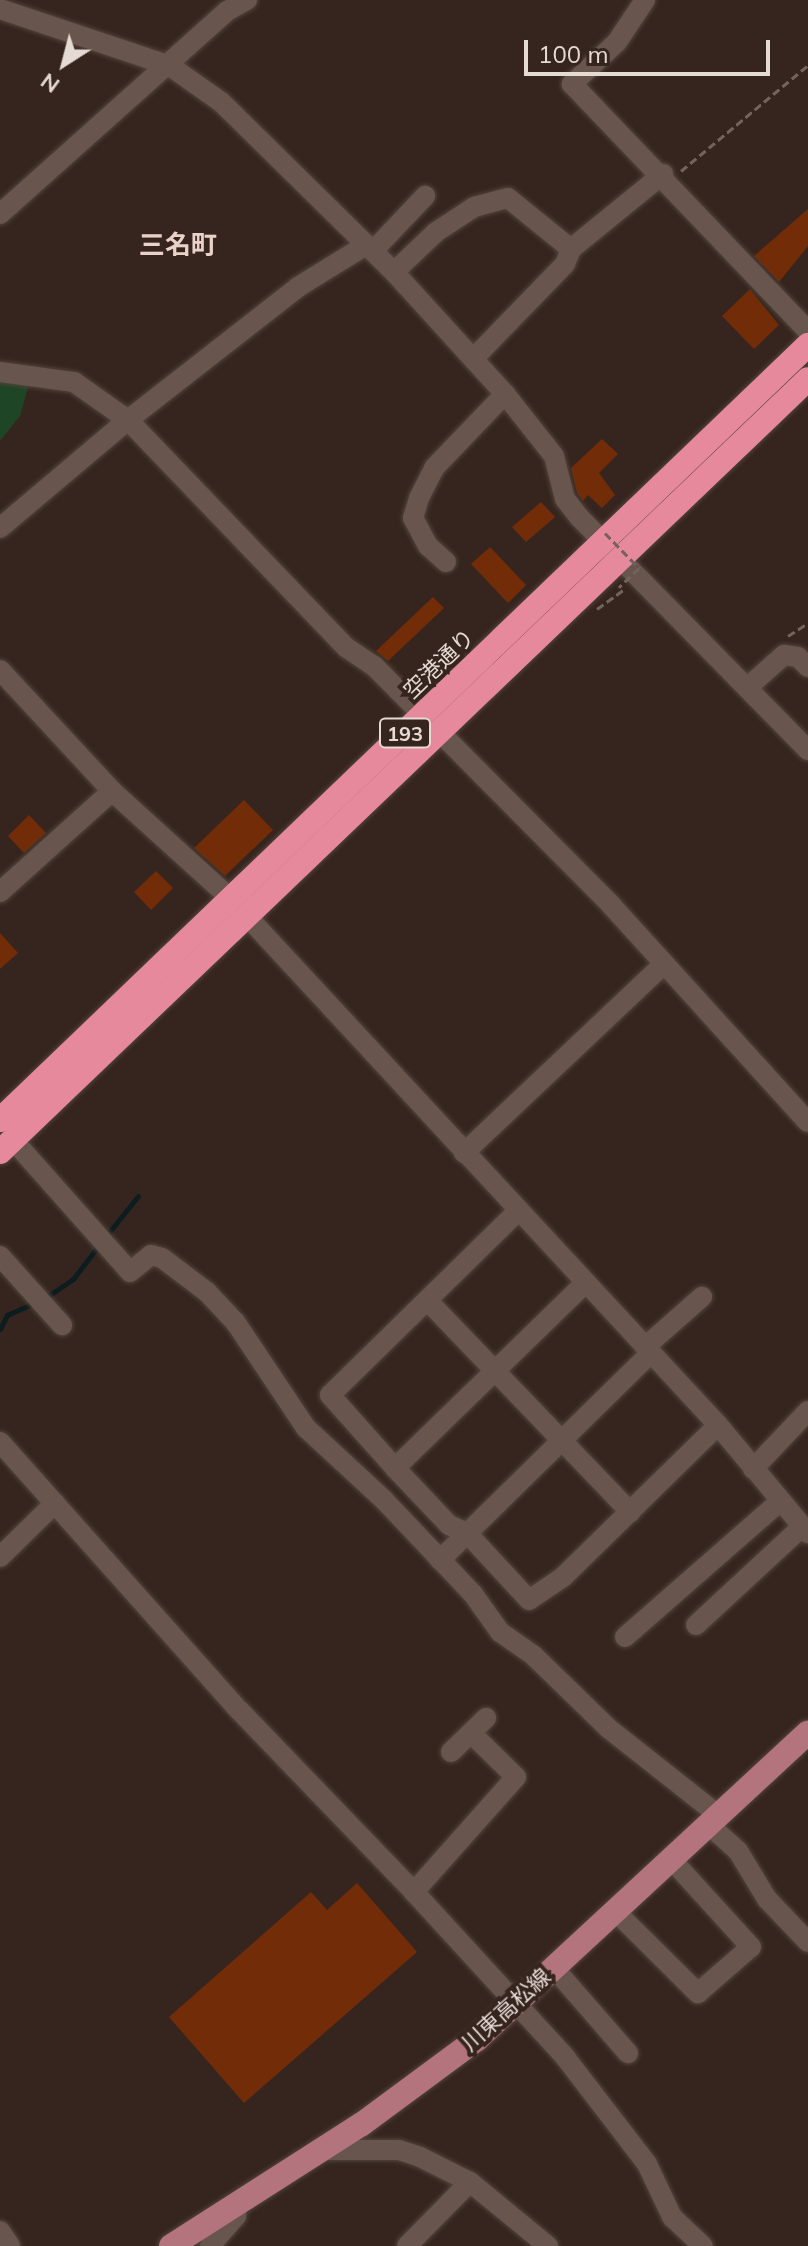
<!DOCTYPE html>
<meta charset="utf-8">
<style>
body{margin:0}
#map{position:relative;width:808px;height:2246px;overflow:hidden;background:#36251e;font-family:Mulish,"Noto Sans JP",sans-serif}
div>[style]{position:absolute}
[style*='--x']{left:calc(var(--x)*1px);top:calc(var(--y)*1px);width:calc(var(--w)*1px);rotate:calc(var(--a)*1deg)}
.green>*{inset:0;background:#1e4525}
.stream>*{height:5px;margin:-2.5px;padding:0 2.5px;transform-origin:2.5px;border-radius:2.5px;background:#0d1d1f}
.building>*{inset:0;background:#722d08}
.path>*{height:3px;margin-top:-1.5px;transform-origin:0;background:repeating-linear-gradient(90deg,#72635c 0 8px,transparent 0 12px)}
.roads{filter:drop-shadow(0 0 2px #51433d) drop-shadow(0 0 2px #51433d)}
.minor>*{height:20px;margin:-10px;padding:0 10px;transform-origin:10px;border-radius:10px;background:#68554d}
.major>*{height:24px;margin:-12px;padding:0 12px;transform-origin:12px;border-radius:12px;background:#b4747d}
.highway>*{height:24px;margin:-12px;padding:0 12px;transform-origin:12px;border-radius:12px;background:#e7899d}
.path-bridge>*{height:3px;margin-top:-1.5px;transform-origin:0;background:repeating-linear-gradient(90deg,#72635c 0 8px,transparent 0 12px)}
span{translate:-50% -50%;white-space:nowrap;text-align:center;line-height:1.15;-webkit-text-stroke:8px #36251e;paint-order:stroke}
.shield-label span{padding:2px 6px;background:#36251e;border:2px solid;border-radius:6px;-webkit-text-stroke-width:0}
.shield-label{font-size:20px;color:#e6dad5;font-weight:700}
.street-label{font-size:22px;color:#e6dad5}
.quarter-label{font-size:26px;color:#ead2c9;font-weight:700}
.north{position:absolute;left:24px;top:24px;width:80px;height:80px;-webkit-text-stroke:6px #36251e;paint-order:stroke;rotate:216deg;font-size:22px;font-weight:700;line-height:32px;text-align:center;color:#e6dad5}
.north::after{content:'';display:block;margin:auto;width:28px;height:36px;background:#e6dad5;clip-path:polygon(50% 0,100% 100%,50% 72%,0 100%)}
.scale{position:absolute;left:524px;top:40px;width:246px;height:36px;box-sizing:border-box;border:4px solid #e6dad5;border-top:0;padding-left:10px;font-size:24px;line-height:28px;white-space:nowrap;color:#e6dad5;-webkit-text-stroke:6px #36251e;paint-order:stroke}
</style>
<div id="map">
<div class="green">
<div style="clip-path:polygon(0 380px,29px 384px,20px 416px,0 441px)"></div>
</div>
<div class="stream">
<div style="--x:106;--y:1236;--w:51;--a:-51.3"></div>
<div style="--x:45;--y:1298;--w:34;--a:-34"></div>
<div style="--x:73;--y:1279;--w:44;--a:-52.4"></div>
<div style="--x:0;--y:1329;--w:16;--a:-63"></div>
<div style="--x:7;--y:1315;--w:32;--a:-24"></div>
</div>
<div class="building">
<div style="clip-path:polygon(808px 209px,808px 246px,779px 282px,754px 256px)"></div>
<div style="clip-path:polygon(750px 289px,779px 325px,754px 349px,722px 316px)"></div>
<div style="clip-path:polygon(602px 439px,618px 454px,599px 473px,615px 495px,602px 508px,588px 495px,583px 501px,577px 493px,571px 468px)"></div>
<div style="clip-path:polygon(541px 502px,555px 517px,526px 542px,512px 527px)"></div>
<div style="clip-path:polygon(490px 547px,526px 585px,508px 603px,471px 564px)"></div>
<div style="clip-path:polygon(433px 597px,444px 608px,388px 661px,376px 651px)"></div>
<div style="clip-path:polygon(244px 800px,273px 830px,225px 876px,194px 848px)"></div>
<div style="clip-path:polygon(29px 815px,46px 833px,24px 853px,8px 836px)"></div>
<div style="clip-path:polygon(156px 871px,173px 888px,151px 910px,134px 892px)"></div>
<div style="clip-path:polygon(0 933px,18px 953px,0 969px)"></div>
<div style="clip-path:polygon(357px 1883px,417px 1952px,244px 2103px,169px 2017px,311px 1892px,327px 1910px)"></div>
</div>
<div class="path">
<div style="--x:681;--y:171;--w:165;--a:-39.8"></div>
<div style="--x:597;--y:609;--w:32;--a:-36"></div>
<div style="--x:788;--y:636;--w:24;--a:-33"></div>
</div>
<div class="roads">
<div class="minor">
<div style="--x:645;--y:0;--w:50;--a:123.7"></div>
<div style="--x:617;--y:42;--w:62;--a:137"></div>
<div style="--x:572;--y:84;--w:342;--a:46.3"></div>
<div style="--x:0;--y:9;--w:179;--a:18.5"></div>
<div style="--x:170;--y:66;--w:62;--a:35.2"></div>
<div style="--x:221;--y:102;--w:243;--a:44.5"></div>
<div style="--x:394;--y:272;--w:165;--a:47.7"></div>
<div style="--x:505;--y:394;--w:79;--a:51.7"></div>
<div style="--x:554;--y:456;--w:44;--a:75.7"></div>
<div style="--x:565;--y:499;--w:23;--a:52"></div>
<div style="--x:579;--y:517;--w:327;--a:45.5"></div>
<div style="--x:0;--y:214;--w:305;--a:-41.8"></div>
<div style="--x:227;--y:11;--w:23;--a:-29"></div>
<div style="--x:373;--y:251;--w:76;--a:-46.6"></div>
<div style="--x:394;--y:272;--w:58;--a:-43.6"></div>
<div style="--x:436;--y:232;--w:45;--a:-33.3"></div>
<div style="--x:474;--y:207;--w:35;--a:-15"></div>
<div style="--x:508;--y:198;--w:81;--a:39"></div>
<div style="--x:571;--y:249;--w:119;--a:-39.2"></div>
<div style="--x:473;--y:359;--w:132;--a:-45.9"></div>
<div style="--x:565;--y:264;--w:16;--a:-68"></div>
<div style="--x:0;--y:372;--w:75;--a:7.7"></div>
<div style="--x:74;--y:382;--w:66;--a:35.1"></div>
<div style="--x:128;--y:420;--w:316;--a:46.2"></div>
<div style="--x:347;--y:648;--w:32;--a:34"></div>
<div style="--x:374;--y:666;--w:337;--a:45.2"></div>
<div style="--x:611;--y:905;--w:293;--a:47.8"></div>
<div style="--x:0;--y:528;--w:167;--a:-40.2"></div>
<div style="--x:128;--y:420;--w:216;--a:-38"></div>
<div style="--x:298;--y:287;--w:80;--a:-31.7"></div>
<div style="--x:446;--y:562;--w:24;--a:-138"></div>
<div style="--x:428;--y:546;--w:32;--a:-118"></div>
<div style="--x:413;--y:518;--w:21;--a:-73"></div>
<div style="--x:419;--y:498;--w:34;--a:-63"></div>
<div style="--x:434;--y:468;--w:103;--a:-46.2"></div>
<div style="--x:0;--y:670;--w:165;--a:47.2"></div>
<div style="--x:112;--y:791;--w:161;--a:42.2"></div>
<div style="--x:231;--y:899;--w:717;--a:47.2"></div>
<div style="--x:718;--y:1425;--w:141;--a:50.2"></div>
<div style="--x:749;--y:686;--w:47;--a:-41.5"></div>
<div style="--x:784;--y:655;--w:14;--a:8"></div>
<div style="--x:798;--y:657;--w:14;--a:45"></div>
<div style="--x:0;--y:892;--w:151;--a:-42"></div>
<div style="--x:13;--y:1140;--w:176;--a:48.4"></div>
<div style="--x:130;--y:1272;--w:27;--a:-39"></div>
<div style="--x:151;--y:1255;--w:11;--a:15"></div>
<div style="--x:162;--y:1258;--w:56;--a:37.1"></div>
<div style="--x:207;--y:1292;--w:42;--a:46.9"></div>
<div style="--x:236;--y:1323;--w:126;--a:56.3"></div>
<div style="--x:306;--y:1428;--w:106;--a:42.7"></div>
<div style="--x:384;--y:1500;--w:129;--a:46.6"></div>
<div style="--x:473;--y:1594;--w:47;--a:54.6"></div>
<div style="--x:500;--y:1632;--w:40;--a:34.9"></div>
<div style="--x:533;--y:1655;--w:105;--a:44.2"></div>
<div style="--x:608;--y:1728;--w:140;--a:38.3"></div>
<div style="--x:464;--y:1153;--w:272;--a:-43.4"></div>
<div style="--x:518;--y:1211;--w:263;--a:135.6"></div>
<div style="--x:330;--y:1395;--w:98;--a:48.3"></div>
<div style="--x:395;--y:1468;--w:79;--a:46.5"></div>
<div style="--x:449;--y:1525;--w:20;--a:24"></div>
<div style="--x:467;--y:1533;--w:91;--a:47.2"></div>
<div style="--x:529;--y:1600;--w:41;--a:-34.1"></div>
<div style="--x:563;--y:1577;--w:217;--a:-44.4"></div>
<div style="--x:0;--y:1256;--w:93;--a:48.1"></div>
<div style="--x:427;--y:1300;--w:294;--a:46.2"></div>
<div style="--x:645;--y:1347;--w:76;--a:-41.3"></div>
<div style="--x:0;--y:1442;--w:359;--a:48.3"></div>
<div style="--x:239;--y:1710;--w:252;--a:46.1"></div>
<div style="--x:395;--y:1468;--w:265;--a:-44.2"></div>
<div style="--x:753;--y:1469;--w:80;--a:-46.5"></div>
<div style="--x:0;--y:1557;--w:77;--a:-44.5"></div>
<div style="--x:440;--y:1560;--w:296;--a:-44.5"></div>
<div style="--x:696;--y:1625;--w:144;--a:-42.8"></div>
<div style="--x:625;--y:1637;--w:205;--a:-41.2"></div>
<div style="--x:471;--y:1733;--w:63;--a:44.4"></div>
<div style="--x:516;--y:1777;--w:154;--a:131.6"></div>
<div style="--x:414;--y:1892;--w:224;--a:47.5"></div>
<div style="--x:565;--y:2057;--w:135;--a:52.5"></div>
<div style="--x:647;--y:2164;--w:59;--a:64.7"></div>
<div style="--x:672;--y:2217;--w:42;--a:43.1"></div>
<div style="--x:451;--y:1752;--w:49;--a:-44.2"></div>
<div style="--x:708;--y:1824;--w:40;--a:42"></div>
<div style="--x:738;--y:1851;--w:56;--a:58.9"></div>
<div style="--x:767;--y:1899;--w:59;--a:46.4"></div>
<div style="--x:615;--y:1911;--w:117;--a:44.7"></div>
<div style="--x:698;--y:1993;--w:70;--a:-41"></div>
<div style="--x:751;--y:1947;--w:119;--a:-132.3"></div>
<div style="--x:554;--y:1968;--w:113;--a:49"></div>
<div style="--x:322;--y:2150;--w:77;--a:0"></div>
<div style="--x:399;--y:2150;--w:22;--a:18"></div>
<div style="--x:420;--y:2157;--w:56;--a:26.6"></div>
<div style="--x:470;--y:2182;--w:101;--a:39.4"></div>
<div style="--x:0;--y:2231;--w:18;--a:56"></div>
<div style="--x:210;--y:2246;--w:40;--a:-49"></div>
<div style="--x:236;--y:2216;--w:13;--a:-86"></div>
<div style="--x:407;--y:2246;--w:90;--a:-45.5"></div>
</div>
<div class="major">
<div style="--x:171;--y:2246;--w:227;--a:-32.6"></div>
<div style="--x:362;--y:2124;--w:143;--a:-36.5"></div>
<div style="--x:477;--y:2039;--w:451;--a:-42.8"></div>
</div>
<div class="highway">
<div style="--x:0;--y:1120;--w:1120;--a:-43.81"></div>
<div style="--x:0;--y:1152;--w:1118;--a:-43.73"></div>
</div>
</div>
<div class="path-bridge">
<div style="--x:605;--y:533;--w:49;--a:45.8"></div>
<div style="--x:639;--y:568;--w:28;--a:136"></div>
</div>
<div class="shield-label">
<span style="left:405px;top:733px">193</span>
</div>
<div class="street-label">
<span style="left:439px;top:664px;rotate:-44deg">空港通り</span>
<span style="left:506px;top:2010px;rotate:-42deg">川東高松線</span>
</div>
<div class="quarter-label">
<span style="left:178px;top:245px">三名町</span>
</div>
<div class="north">N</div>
<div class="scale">100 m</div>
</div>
